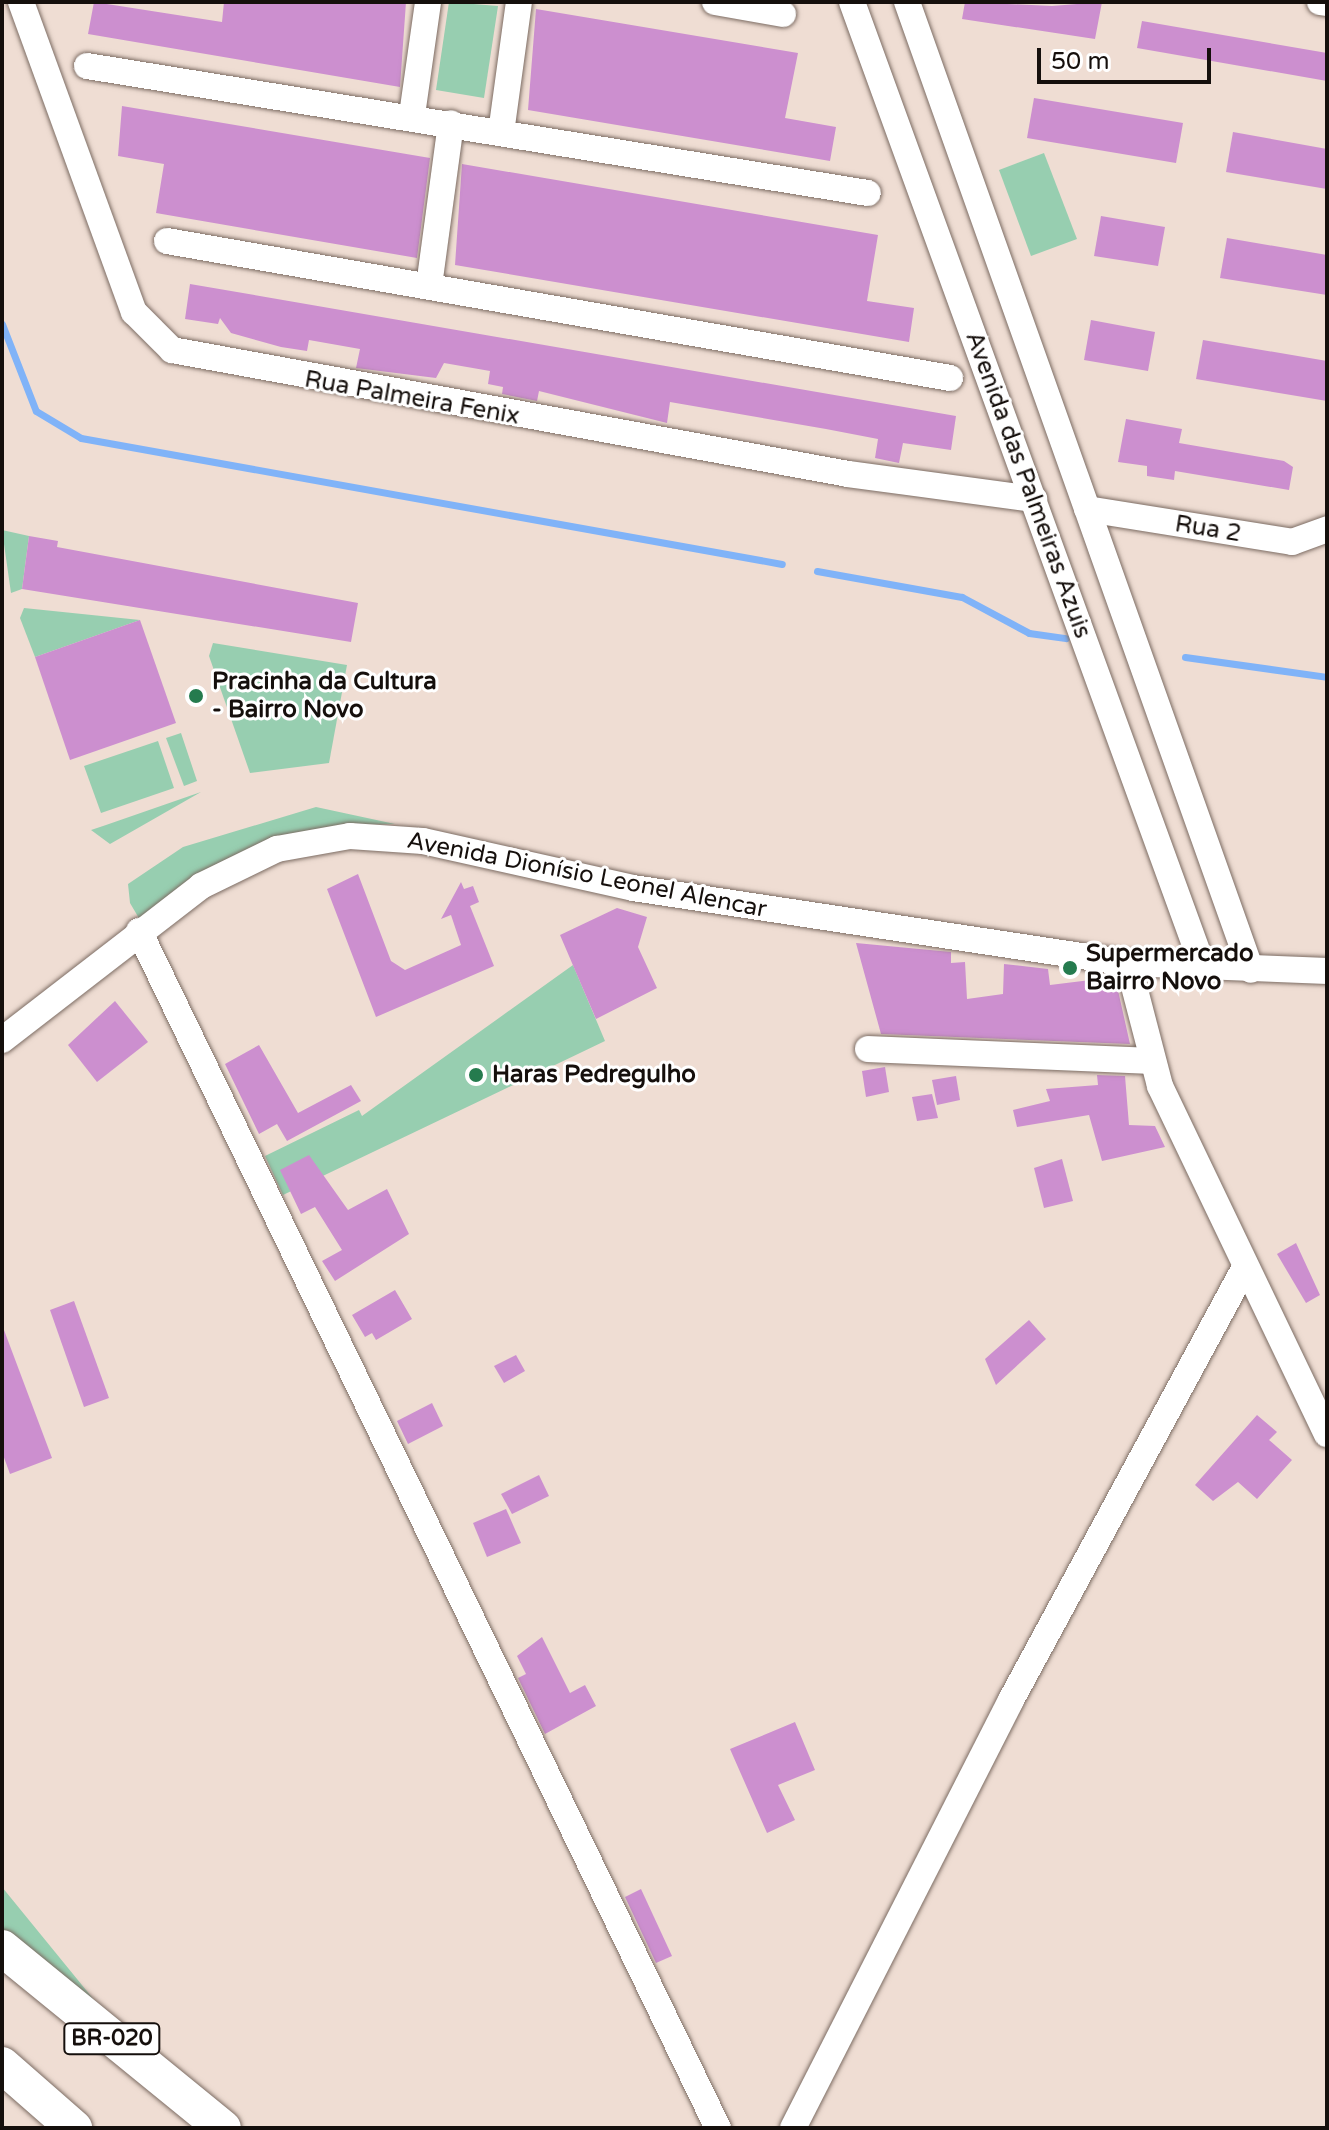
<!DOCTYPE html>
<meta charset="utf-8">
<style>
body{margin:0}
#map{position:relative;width:1329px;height:2130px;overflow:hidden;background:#efddd3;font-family:"Varela Round",sans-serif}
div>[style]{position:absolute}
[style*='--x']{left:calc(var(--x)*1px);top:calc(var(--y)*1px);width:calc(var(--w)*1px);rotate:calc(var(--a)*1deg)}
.green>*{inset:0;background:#97ceb0}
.stream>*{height:7px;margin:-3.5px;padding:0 3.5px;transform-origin:3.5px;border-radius:3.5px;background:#80b3f8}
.building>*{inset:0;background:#cc8fcf}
.roads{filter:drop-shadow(0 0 2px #7c6c63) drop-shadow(0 0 2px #7c6c63)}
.minor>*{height:26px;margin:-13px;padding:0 13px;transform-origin:13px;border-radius:13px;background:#fff}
.highway>*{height:36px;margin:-18px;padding:0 18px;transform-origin:18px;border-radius:18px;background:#fff}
.dots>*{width:22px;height:22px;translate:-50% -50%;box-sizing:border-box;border:4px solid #fff;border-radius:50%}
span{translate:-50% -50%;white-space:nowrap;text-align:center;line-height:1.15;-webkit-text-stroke:6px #fff;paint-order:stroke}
.shield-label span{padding:2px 6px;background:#fff;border:2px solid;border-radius:6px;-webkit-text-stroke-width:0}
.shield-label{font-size:22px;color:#150f0c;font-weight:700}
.street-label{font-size:24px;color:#150f0c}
.poi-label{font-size:24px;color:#150f0c;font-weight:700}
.left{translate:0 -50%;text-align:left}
.frame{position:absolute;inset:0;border:4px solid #150f0c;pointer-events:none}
.scale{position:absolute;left:1037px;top:48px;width:174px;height:36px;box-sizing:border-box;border:4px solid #150f0c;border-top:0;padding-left:10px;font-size:24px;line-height:28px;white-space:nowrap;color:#150f0c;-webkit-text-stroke:6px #fff;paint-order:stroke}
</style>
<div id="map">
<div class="green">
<div style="clip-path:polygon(449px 2px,498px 6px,484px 98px,436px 90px)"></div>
<div style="clip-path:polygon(1044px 153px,1077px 239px,1031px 256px,999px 170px)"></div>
<div style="clip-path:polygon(2px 530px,29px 536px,22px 589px,11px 593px)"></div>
<div style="clip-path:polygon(24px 608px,140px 620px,35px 657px,20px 618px)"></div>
<div style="clip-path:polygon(213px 643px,347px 665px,329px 763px,250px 773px,209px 656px)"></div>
<div style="clip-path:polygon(181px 733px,197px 781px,184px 786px,166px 738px)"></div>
<div style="clip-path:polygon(158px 741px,174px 788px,101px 813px,84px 766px)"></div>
<div style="clip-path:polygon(201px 792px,110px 844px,91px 830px,106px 825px)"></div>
<div style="clip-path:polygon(316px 807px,395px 824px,349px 825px,140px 920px,130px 903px,128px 884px,183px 847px)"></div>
<div style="clip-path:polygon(573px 965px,605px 1041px,283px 1195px,265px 1156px,359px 1110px,362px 1116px)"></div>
<div style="clip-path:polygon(2px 1887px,24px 1914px,117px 2028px,2px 1930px)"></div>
</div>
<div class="stream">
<div style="--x:2;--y:324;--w:93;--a:68.7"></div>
<div style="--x:36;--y:411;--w:52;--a:31"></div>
<div style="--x:81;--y:438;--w:712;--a:10.19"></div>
<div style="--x:817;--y:571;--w:147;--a:10.2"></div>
<div style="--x:962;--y:597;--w:76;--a:28.2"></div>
<div style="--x:1029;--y:633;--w:37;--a:8"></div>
<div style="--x:1185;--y:657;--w:143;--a:8"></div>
</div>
<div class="building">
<div style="clip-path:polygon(94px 2px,222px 22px,224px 2px,406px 2px,400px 87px,88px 34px)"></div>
<div style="clip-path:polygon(965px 2px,1052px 6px,1102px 2px,1095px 39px,962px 19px)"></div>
<div style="clip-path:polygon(536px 9px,798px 53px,785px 118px,836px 127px,830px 161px,528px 110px)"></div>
<div style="clip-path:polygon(1142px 21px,1327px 53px,1327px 81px,1137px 48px)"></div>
<div style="clip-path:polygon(1034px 98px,1183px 123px,1176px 163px,1027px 138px)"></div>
<div style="clip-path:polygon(122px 106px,430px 158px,417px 258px,156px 213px,164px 164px,118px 156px)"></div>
<div style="clip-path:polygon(1233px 132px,1327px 149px,1327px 189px,1226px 172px)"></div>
<div style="clip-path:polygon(462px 164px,878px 235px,867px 301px,914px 308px,909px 342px,455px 265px)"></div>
<div style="clip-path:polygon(1101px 216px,1165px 227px,1158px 266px,1094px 256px)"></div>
<div style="clip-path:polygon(1227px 238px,1327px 255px,1327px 295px,1220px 278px)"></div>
<div style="clip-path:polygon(190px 284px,956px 416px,951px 450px,903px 443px,899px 463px,875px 458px,878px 439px,826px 429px,670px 402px,667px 423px,539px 391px,537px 401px,502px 394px,503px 387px,488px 384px,490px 371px,444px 363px,436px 378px,356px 368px,360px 349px,309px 340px,307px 351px,281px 347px,231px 333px,220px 318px,218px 324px,185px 319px)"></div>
<div style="clip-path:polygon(1091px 320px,1155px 332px,1148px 371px,1084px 360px)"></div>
<div style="clip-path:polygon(1203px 340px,1327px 361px,1327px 401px,1196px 379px)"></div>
<div style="clip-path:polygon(1126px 419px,1182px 429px,1179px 443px,1284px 461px,1293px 467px,1289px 490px,1175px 471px,1174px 480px,1147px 476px,1147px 466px,1118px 462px)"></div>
<div style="clip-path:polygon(29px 536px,58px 541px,57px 547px,358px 603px,351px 642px,22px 589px)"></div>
<div style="clip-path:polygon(140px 620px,176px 723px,70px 760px,35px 657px)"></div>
<div style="clip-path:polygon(358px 874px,391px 961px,405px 970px,461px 945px,451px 915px,441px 919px,461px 882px,464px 889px,473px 886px,479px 902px,470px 906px,494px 966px,376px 1017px,327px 889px)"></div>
<div style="clip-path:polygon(617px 908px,647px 917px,638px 947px,657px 988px,596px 1019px,560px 935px)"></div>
<div style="clip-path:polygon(856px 943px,951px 952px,951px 963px,965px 962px,967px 999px,1003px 994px,1004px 964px,1048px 969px,1050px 985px,1115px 977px,1130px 1044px,881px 1034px)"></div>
<div style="clip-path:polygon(115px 1001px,148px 1042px,97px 1082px,68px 1045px)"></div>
<div style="clip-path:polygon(259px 1045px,298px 1113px,351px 1085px,361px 1101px,287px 1141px,277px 1124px,259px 1134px,225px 1064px)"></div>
<div style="clip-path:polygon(885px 1067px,889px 1092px,866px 1097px,862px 1071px)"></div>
<div style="clip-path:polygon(1097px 1075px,1125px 1076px,1129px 1125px,1155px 1126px,1165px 1147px,1102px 1161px,1089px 1115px,1017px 1127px,1013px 1110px,1050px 1101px,1046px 1089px,1098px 1085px)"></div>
<div style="clip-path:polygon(956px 1076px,960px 1100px,937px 1105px,932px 1080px)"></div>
<div style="clip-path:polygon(932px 1094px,938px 1118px,917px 1121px,912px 1097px)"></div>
<div style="clip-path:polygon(309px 1155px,348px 1210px,387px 1189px,409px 1234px,335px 1281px,322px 1261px,342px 1250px,315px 1207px,301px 1214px,280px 1170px)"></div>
<div style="clip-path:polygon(1062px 1159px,1073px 1201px,1044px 1208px,1034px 1168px)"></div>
<div style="clip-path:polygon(1296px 1243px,1320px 1295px,1306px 1303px,1277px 1254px)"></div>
<div style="clip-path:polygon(395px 1290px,412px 1319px,376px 1340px,372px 1333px,365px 1337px,352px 1315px)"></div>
<div style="clip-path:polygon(74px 1301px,109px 1398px,84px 1407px,50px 1310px)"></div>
<div style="clip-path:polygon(1029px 1320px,1046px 1339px,996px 1385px,985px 1359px)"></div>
<div style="clip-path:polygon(4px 1330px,52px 1458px,10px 1474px,2px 1452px)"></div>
<div style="clip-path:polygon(516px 1355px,525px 1371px,504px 1383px,494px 1366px)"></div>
<div style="clip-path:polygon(432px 1403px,443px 1426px,408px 1444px,397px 1421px)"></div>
<div style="clip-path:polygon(1257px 1415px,1277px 1432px,1269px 1440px,1292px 1460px,1257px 1499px,1238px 1482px,1213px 1501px,1195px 1485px)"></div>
<div style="clip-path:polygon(539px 1475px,549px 1496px,512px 1514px,501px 1494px)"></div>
<div style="clip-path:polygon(506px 1509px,521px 1543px,487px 1557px,473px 1523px)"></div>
<div style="clip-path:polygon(542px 1637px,570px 1693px,585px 1685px,596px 1706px,545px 1734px,518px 1678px,526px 1674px,517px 1656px)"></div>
<div style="clip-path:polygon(795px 1722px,815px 1770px,778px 1785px,795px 1820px,767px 1833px,730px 1749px)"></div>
<div style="clip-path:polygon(641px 1889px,672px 1956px,656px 1963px,625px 1897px)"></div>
</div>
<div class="roads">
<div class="minor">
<div style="--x:21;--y:2;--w:330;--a:70"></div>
<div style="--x:134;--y:312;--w:54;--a:45"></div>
<div style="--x:172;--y:350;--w:687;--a:10.39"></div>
<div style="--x:848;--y:474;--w:188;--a:7.7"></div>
<div style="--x:715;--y:2;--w:69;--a:10"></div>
<div style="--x:852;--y:2;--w:1027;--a:70.01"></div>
<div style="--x:907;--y:2;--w:1027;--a:70.44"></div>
<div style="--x:1320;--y:2;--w:7;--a:8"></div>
<div style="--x:87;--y:66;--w:791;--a:9.24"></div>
<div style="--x:412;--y:115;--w:114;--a:-81.9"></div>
<div style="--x:501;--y:133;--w:132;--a:-82.2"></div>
<div style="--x:167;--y:241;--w:795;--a:9.92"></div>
<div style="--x:429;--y:286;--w:164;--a:-82.3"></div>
<div style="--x:1087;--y:509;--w:208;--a:9.1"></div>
<div style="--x:1292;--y:542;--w:37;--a:-20"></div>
<div style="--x:139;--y:931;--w:1330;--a:64.19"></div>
<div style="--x:1128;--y:963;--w:127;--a:75.4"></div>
<div style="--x:1160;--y:1086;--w:386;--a:64.4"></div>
<div style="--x:2;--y:1040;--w:252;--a:-37.7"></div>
<div style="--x:201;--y:886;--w:85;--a:-26"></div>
<div style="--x:277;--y:849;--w:74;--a:-10.1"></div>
<div style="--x:350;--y:836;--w:73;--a:3.9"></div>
<div style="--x:423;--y:841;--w:215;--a:12.6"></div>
<div style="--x:633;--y:888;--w:501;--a:8.62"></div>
<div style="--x:1128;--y:963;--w:199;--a:2.3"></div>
<div style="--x:868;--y:1049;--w:284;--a:2.4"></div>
<div style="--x:793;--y:2128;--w:480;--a:-63"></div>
<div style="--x:1011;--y:1700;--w:490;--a:-61.6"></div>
</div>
<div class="highway">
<div style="--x:2;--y:1948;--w:285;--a:39.2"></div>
<div style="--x:2;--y:2065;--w:96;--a:41.2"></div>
</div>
</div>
<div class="dots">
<div style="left:196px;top:696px;background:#257b4e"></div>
<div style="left:1070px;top:968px;background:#257b4e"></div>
<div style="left:476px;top:1075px;background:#257b4e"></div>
</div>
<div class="shield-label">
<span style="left:112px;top:2039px">BR-020</span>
</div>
<div class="street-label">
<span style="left:412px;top:398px;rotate:10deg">Rua Palmeira Fenix</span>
<span style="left:1028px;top:485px;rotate:70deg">Avenida das Palmeiras Azuis</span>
<span style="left:1208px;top:529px;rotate:9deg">Rua 2</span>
<span style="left:587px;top:875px;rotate:11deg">Avenida Dionísio Leonel Alencar</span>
</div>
<div class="poi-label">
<span class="left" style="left:212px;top:696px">Pracinha da Cultura<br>- Bairro Novo</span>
<span class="left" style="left:1086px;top:968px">Supermercado<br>Bairro Novo</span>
<span class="left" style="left:492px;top:1075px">Haras Pedregulho</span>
</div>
<div class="frame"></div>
<div class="scale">50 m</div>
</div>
